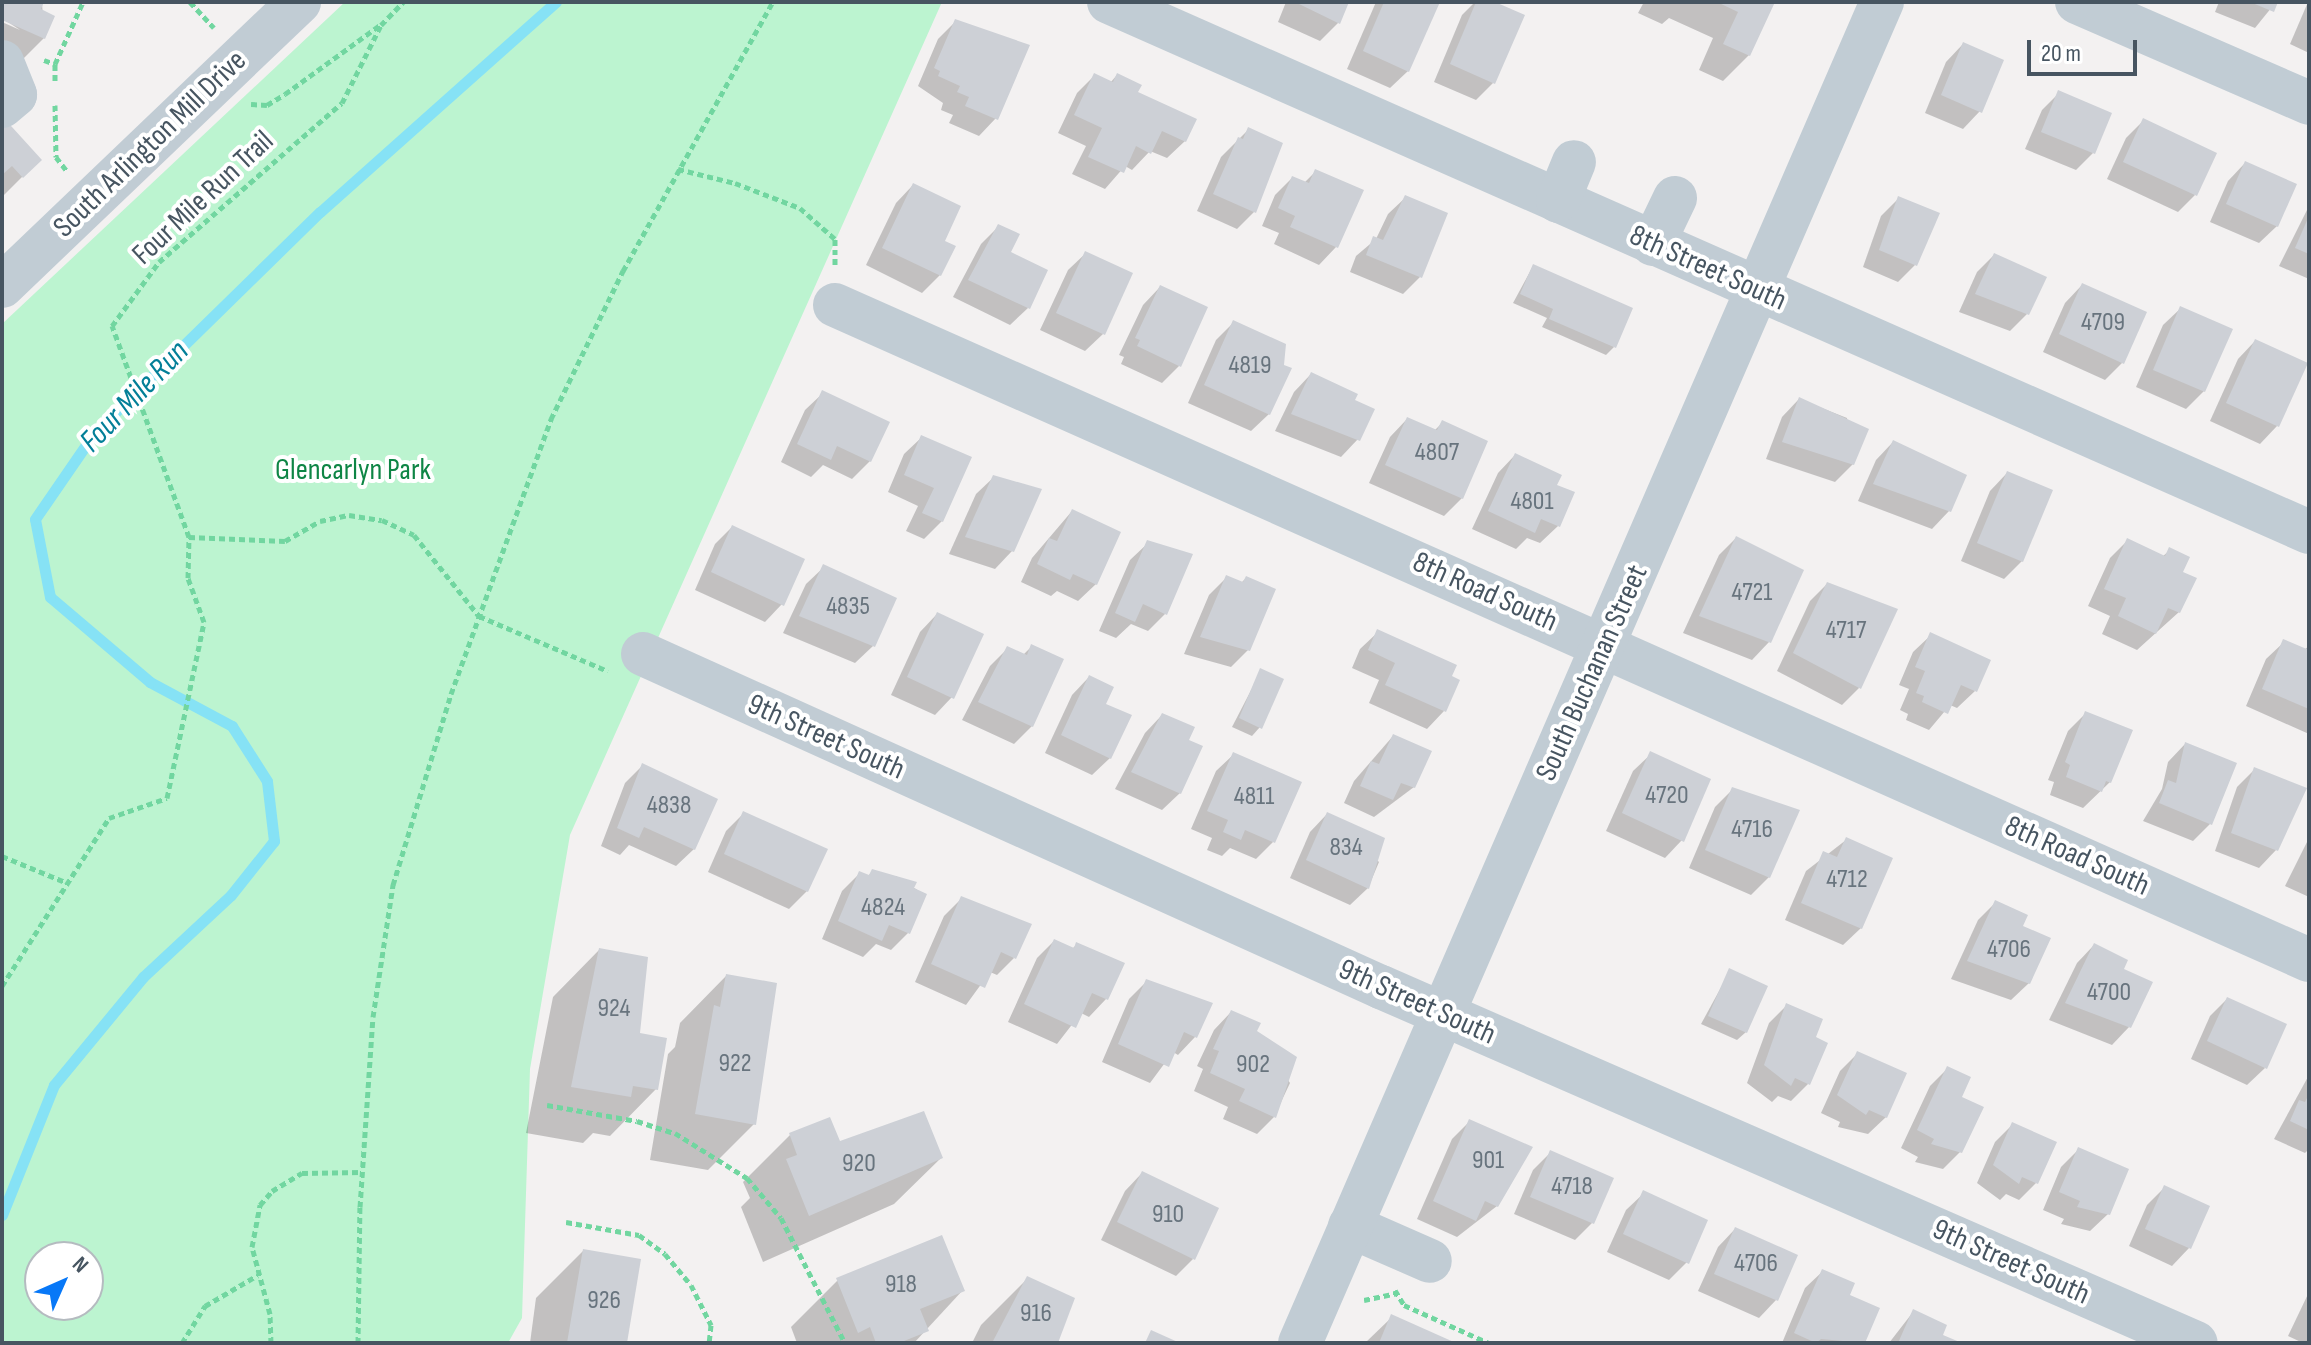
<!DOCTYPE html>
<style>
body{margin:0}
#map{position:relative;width:2311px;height:1345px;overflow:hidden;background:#f3f1f1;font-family:"Sofia Sans Condensed",sans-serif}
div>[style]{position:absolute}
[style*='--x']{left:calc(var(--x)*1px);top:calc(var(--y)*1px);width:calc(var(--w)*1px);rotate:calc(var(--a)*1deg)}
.green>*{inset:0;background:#bcf4d0}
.shadow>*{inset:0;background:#0003}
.stream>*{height:11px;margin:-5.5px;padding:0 5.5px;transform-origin:5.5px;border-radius:5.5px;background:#86e2f5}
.building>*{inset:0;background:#cdd0d6}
.path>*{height:5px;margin-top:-2.5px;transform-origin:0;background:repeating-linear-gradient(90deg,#71d6a0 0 6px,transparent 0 10px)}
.minor>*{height:44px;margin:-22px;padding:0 22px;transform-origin:22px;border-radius:22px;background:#c1ccd4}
span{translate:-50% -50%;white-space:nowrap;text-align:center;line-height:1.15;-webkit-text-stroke:8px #fff;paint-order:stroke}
.number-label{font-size:26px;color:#68747e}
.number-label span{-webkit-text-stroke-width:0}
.street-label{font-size:30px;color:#475561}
.park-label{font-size:30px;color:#0e8545}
.water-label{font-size:32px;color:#037f98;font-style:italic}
.frame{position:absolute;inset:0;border:4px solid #475561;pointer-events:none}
.north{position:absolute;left:24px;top:1241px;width:80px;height:80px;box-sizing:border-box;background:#fff;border:2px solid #b5bbc0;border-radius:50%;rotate:45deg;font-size:22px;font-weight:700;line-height:32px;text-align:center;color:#475561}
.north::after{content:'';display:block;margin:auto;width:28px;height:36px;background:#0878f7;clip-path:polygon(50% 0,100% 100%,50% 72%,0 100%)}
.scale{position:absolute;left:2027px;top:40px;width:110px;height:36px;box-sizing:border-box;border:4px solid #475561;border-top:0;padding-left:10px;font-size:24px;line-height:28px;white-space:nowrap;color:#475561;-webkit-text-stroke:6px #fff;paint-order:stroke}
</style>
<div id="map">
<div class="green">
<div style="clip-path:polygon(evenodd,345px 2px,942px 2px,570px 835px,530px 1069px,522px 1318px,508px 1343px,2px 1343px,2px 324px,345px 2px,40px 1257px,88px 1257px,88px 1305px,40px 1305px,40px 1257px)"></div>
</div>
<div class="shadow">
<div style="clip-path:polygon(2px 2px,42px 2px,44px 38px,18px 64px,2px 57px,2px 22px,20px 30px,2px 18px)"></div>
<div style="clip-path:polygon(1286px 2px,1347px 2px,1338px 23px,1320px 41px,1278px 22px)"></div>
<div style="clip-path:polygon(1376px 2px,1438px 2px,1408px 71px,1390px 88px,1347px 69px)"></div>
<div style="clip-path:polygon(1475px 2px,1490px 2px,1493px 83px,1476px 100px,1434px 82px,1462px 15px)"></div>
<div style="clip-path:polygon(1644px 2px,1773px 2px,1749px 55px,1723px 81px,1699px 70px,1713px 38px,1669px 18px,1662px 24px,1638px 13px)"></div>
<div style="clip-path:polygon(2219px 2px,2276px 2px,2255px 28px,2215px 12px)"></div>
<div style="clip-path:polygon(2308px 2px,2309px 2px,2309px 53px,2290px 44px)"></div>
<div style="clip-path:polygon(955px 22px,996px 118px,979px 136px,949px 123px,953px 115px,941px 110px,943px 103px,918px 86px,938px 39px)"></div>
<div style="clip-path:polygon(1963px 44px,1980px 111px,1963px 129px,1925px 113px,1946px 62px)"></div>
<div style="clip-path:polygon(1117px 75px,1185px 141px,1167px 158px,1150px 151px,1132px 170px,1125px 166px,1105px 189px,1072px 174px,1086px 146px,1058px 133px,1077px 93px,1094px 76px,1110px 83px)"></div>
<div style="clip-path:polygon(2059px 93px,2093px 153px,2076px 170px,2025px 149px,2042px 110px)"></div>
<div style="clip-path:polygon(2px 119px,39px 160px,2px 197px)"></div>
<div style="clip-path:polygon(2143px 121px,2195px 195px,2178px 212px,2107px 179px,2126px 138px)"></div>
<div style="clip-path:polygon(1248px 130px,1254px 212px,1237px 229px,1197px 211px,1221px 157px)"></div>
<div style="clip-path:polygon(2245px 163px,2277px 226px,2259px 243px,2210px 222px,2228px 181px)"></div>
<div style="clip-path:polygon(1316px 171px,1336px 247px,1319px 265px,1274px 244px,1279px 233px,1262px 226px,1275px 195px,1292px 178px,1304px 183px)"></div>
<div style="clip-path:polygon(913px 185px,942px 242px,940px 275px,922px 293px,866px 265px,896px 203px)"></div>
<div style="clip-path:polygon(1406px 197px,1420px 277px,1403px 294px,1350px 272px,1356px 256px,1376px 239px,1388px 214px)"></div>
<div style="clip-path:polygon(1899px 198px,1915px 265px,1898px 282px,1863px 267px,1881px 216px)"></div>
<div style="clip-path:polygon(2309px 206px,2309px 279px,2279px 266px)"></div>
<div style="clip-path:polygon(999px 226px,1028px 308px,1010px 325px,953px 297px,981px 244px)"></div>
<div style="clip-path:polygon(1086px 253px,1103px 334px,1085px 351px,1040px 330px,1068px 270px)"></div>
<div style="clip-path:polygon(1994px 255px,2027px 314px,2010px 331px,1959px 312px,1977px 272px)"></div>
<div style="clip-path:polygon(1533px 266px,1614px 347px,1606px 355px,1542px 327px,1547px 318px,1513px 303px)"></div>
<div style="clip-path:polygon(2082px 285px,2123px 362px,2105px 380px,2043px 352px,2065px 303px)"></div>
<div style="clip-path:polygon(1160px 287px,1180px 365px,1162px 383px,1121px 364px,1124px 357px,1119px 355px,1143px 305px)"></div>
<div style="clip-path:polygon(2181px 308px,2204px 391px,2186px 409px,2136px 387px,2163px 325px)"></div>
<div style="clip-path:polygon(1234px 322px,1269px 414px,1251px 431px,1188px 403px,1216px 340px)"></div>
<div style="clip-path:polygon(2255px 341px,2305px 364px,2277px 426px,2260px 444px,2210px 421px,2238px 359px)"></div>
<div style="clip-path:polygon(1311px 374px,1353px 401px,1358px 439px,1341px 457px,1275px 431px,1294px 392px)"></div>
<div style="clip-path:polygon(823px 393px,887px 423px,870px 461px,852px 479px,823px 465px,811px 477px,781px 462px,805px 410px)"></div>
<div style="clip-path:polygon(1799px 399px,1847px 418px,1853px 464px,1835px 482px,1766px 459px,1782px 417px)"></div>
<div style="clip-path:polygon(1407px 419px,1434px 431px,1442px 423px,1462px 498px,1444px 516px,1369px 483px,1390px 437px)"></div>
<div style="clip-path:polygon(922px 437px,970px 458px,942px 521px,924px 539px,906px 531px,918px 506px,888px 492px,904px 454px)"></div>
<div style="clip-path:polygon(1893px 442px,1949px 511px,1932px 529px,1858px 501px,1876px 460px)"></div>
<div style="clip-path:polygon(1515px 455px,1555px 486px,1558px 526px,1540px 543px,1527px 538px,1516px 549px,1472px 529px,1498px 473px)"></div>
<div style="clip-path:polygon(2007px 473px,2022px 561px,2004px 579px,1961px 561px,1990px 491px)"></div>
<div style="clip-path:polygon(994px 477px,1039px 490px,1012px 551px,995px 569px,949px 554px,976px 494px)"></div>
<div style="clip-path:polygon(1072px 511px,1096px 584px,1078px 601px,1057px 591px,1051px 596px,1021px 582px,1032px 558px)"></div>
<div style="clip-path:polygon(732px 527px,782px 604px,765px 622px,695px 590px,715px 544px)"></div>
<div style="clip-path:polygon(1736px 538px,1769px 642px,1752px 660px,1683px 633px,1719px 555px)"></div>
<div style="clip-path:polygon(2127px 541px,2162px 557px,2170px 550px,2180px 573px,2179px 612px,2137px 650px,2102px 634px,2110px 616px,2088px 606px,2110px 558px)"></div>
<div style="clip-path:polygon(1148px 543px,1166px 613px,1148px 631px,1131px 624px,1116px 638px,1099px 631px,1130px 560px)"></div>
<div style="clip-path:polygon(824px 567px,873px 646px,855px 663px,783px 633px,806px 584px)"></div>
<div style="clip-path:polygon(1227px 577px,1241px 583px,1246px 578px,1248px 650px,1231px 667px,1184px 654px,1209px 595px)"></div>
<div style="clip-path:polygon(1827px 584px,1859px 688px,1842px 705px,1777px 671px,1810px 601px)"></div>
<div style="clip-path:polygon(937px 614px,952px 697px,935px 715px,891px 695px,920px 632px)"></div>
<div style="clip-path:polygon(1378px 632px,1457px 681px,1444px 711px,1427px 729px,1369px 703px,1379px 680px,1352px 668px,1360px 649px)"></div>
<div style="clip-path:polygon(1931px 635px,1975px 691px,1957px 708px,1950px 705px,1929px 730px,1906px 720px,1908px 714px,1900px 710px,1909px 689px,1899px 685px,1913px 652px)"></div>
<div style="clip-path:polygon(2284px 642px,2304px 650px,2309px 646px,2309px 734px,2246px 706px,2266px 659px)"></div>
<div style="clip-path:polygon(1032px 646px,1032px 726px,1014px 744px,962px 720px,990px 666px,1008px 648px,1023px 655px)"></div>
<div style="clip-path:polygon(1261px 671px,1260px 727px,1252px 736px,1232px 727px)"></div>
<div style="clip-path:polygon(1089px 677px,1104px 705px,1110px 758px,1092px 775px,1045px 753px,1072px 695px)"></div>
<div style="clip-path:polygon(2086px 713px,2110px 782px,2083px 808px,2050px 795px,2054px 782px,2048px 780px,2068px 731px)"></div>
<div style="clip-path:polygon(1162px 715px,1186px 741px,1180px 793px,1162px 810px,1115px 789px,1145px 733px)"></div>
<div style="clip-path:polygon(1393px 736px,1414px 787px,1374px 817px,1344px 803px,1354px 781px)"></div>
<div style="clip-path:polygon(2185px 744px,2210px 824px,2193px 841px,2143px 821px,2162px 789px,2168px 762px)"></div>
<div style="clip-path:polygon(1234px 754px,1273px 842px,1256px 859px,1230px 848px,1222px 856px,1207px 850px,1212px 838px,1191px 829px,1216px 771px)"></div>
<div style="clip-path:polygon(1651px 754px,1682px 840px,1665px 858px,1606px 831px,1633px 771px)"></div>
<div style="clip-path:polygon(642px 766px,694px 849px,676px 866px,629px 845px,620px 855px,601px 846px,625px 783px)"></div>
<div style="clip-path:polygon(2254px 770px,2276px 850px,2259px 868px,2215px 851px,2237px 787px)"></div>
<div style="clip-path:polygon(1733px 789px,1769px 877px,1751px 895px,1689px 868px,1715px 807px)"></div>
<div style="clip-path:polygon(744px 813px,807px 891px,789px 909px,708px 872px,726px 831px)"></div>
<div style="clip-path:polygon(1327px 814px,1379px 862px,1368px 888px,1350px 905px,1290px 878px,1310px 832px)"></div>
<div style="clip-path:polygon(2309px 838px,2309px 897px,2285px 886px)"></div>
<div style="clip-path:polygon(1846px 840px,1861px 928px,1843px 945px,1785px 920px,1806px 871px)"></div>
<div style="clip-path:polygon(872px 872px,892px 880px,896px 876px,925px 895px,908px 933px,891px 950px,876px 944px,863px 957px,822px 939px,842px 891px,860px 873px,867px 877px)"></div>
<div style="clip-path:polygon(961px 899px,1014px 958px,997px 975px,990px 972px,966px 1005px,915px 982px,944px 916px)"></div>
<div style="clip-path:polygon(1996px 902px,2021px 927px,2029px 983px,2011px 1000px,1951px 979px,1978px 920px)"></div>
<div style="clip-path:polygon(1054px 941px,1072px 949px,1077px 944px,1122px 964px,1106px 999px,1089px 1017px,1081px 1013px,1057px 1044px,1008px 1022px,1037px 958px)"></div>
<div style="clip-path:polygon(2094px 945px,2121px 970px,2129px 1027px,2112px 1045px,2049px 1020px,2077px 963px)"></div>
<div style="clip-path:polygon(599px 950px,656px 1089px,610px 1136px,593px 1133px,583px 1143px,526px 1133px,553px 997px)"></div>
<div style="clip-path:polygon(1730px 971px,1746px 1032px,1737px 1040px,1701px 1024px)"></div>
<div style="clip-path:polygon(726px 976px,754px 1124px,708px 1170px,650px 1160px,668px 1054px,675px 1047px,680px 1023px)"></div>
<div style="clip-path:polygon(1146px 982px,1210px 1004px,1195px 1037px,1178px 1055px,1173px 1052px,1150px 1083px,1102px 1062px,1129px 999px)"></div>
<div style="clip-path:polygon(2227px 999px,2265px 1068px,2247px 1085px,2191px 1059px,2210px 1016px)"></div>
<div style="clip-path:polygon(1787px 1005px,1813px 1038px,1808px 1084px,1791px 1101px,1778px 1096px,1772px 1102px,1747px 1083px,1769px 1023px)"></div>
<div style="clip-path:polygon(1231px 1012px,1255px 1032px,1290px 1083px,1274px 1117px,1257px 1134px,1223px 1119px,1228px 1107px,1194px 1091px,1203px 1069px,1197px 1066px,1214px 1030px)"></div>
<div style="clip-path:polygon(1858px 1053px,1886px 1117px,1868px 1134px,1838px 1127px,1840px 1122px,1821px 1113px,1840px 1071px)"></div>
<div style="clip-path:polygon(1947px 1069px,1959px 1098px,1961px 1151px,1943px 1169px,1915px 1162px,1918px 1157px,1901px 1148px,1930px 1086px)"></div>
<div style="clip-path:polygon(2309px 1075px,2309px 1149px,2305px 1153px,2274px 1139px)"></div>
<div style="clip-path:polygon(1470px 1121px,1497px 1206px,1457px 1237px,1417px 1219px,1452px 1139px)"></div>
<div style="clip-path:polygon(2013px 1124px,2036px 1183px,2019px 1200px,2006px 1194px,2000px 1200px,1977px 1183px,1995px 1142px)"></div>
<div style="clip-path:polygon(790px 1135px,839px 1144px,941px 1158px,894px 1204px,763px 1262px,741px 1207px,750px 1198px,743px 1182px)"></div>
<div style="clip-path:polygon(2079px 1149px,2108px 1214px,2090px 1231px,2061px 1224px,2064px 1219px,2043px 1210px,2061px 1167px)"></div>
<div style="clip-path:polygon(1550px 1153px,1592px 1223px,1575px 1240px,1514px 1214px,1533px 1170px)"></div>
<div style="clip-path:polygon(1142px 1173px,1193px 1259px,1176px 1276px,1101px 1240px,1125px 1191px)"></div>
<div style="clip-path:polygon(2164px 1188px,2207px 1207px,2189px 1248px,2172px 1266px,2129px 1246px,2147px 1205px)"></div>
<div style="clip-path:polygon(1644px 1193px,1687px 1262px,1669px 1280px,1607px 1252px,1626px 1210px)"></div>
<div style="clip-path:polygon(1735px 1229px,1796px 1256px,1776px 1300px,1759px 1318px,1698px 1291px,1718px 1247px)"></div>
<div style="clip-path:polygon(583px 1251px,623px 1343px,530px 1343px,536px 1298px)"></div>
<div style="clip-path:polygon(1823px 1271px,1848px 1296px,1878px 1309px,1863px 1343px,1782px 1343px,1805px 1288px)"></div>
<div style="clip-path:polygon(1028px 1278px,1053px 1343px,972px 1343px,981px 1325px)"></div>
<div style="clip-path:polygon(838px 1280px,963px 1290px,914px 1343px,797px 1343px,791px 1327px)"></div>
<div style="clip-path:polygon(2309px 1292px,2309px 1343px,2303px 1343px,2288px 1336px)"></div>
<div style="clip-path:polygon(1913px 1312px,1940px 1336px,1957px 1343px,1889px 1343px)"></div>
<div style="clip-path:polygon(1392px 1317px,1452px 1343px,1365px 1343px)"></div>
</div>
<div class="stream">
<div style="--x:2;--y:1215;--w:140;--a:-68.2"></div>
<div style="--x:54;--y:1085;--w:140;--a:-50.5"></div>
<div style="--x:143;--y:977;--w:120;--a:-43"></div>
<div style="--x:231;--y:895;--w:69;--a:-51.5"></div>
<div style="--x:274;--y:841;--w:60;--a:-96.7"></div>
<div style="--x:267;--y:781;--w:65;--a:-122.5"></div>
<div style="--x:232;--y:726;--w:93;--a:-151.8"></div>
<div style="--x:150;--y:682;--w:131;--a:-139.6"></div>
<div style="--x:50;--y:597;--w:79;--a:-100.9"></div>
<div style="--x:35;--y:519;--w:104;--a:-55.5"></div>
<div style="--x:94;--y:433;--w:316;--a:-44.4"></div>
<div style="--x:320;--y:212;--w:316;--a:-41.7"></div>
</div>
<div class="building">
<div style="clip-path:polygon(2px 2px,44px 2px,41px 9px,55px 16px,45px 39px,2px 20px)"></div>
<div style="clip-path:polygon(1295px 2px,1349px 2px,1340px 24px)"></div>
<div style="clip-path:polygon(1384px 2px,1440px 2px,1409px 72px,1363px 51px)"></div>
<div style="clip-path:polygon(1476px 2px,1495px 2px,1525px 15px,1495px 84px,1450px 64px)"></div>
<div style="clip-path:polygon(1717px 2px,1775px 2px,1750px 56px,1723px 44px,1738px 12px)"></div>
<div style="clip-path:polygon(2250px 2px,2278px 2px,2274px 12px)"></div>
<div style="clip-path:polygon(955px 19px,1030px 45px,998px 120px,965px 106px,969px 97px,957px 92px,960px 86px,938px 76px,940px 71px,934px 68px)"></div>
<div style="clip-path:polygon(1963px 42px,2004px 60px,1982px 113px,1941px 95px)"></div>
<div style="clip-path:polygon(1094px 73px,1113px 82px,1117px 73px,1142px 85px,1138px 92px,1197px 119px,1186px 142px,1162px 131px,1151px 154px,1136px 146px,1124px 173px,1088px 157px,1102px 128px,1074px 115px)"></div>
<div style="clip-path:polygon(2058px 90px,2112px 113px,2095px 154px,2041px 132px)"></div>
<div style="clip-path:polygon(2px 116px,42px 160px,23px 178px,12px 166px,2px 175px)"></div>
<div style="clip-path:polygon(2143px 118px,2217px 153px,2197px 196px,2123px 162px)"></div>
<div style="clip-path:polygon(1248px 127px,1283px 143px,1256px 213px,1213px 194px,1238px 137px,1243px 139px)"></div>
<div style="clip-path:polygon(2245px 161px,2297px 184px,2278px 227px,2226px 204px)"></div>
<div style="clip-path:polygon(1315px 169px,1364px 190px,1338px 248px,1290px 227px,1295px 216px,1278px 208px,1292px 176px,1309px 183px)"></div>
<div style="clip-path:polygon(913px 183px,961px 206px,945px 241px,956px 246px,941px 276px,882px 248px)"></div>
<div style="clip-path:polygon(1405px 195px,1448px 213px,1422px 278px,1366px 255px,1373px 236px,1383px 240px)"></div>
<div style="clip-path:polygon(1898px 196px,1940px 213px,1917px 266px,1879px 250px)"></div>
<div style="clip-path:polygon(2309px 216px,2309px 254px,2295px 248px)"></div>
<div style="clip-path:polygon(998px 224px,1020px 234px,1011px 252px,1048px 270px,1030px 309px,968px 280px)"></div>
<div style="clip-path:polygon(1085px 251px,1133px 273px,1105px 335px,1056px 313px)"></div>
<div style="clip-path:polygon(1994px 253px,2047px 277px,2029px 315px,1975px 294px)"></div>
<div style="clip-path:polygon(1533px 264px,1633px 308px,1616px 348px,1549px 319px,1553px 309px,1520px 294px)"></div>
<div style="clip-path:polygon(2082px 283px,2147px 312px,2124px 364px,2059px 334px)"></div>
<div style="clip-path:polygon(1160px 285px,1208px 307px,1181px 367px,1137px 346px,1140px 340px,1135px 338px)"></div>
<div style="clip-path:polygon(2180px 306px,2233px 329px,2205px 392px,2153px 370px)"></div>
<div style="clip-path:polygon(1233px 320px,1286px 344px,1284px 365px,1292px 368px,1270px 415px,1204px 385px)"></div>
<div style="clip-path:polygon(2255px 339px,2308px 363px,2279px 427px,2226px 403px)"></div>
<div style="clip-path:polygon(1311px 372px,1358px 394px,1355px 400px,1375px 409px,1360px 441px,1291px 414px)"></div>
<div style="clip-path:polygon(822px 390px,890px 422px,871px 462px,837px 446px,831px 460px,797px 444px)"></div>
<div style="clip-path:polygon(1799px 397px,1869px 429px,1854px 465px,1782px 442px)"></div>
<div style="clip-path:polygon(1407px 417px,1437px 430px,1442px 420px,1488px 441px,1463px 499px,1385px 465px)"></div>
<div style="clip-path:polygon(921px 435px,972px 457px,943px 522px,922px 513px,934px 488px,904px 475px)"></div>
<div style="clip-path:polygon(1893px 440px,1967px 475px,1951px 512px,1873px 484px)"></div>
<div style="clip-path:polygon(1515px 453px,1562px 475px,1557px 485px,1575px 492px,1560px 527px,1541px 519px,1535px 533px,1488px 511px)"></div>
<div style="clip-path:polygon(2007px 471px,2053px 490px,2023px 562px,1977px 543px)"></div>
<div style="clip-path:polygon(993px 475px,1042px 489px,1014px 552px,965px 537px)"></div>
<div style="clip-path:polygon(1072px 509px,1121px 532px,1097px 585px,1073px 574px,1070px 580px,1037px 564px,1049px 538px,1057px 541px)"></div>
<div style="clip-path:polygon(732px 525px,805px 559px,784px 606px,711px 572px)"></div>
<div style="clip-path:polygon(1736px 536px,1804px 570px,1771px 643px,1699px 616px)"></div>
<div style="clip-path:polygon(2127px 538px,2165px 556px,2169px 547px,2190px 557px,2183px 572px,2197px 578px,2180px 613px,2168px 608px,2156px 634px,2118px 616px,2126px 598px,2104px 589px)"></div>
<div style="clip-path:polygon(1147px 540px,1193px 554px,1167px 615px,1143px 604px,1135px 622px,1115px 613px)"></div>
<div style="clip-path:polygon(823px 564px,897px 598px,875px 647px,799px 616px)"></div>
<div style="clip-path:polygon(1226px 575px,1243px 582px,1246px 576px,1276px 589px,1250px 651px,1200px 637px)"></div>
<div style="clip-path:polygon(1827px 582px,1898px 609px,1861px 689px,1793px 653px)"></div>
<div style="clip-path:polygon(937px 612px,984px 634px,954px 699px,907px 677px)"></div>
<div style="clip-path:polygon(1377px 629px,1457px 665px,1452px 676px,1460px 680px,1446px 712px,1385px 685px,1395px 663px,1368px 650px)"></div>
<div style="clip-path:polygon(1930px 632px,1991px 660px,1977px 692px,1961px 685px,1948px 714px,1922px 702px,1924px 696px,1916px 693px,1925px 671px,1915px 667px)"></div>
<div style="clip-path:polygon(2283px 639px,2309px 650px,2309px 709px,2262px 689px)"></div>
<div style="clip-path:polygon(1031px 644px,1064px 659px,1033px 727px,978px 702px,1007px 646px,1027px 655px)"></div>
<div style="clip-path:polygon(1260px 668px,1284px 679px,1262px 729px,1239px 718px)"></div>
<div style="clip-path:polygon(1089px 675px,1114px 687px,1106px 704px,1132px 715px,1111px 759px,1061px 735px)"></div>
<div style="clip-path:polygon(2085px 711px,2133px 730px,2111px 783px,2106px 781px,2102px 792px,2066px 777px,2070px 765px,2065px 762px)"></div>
<div style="clip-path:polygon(1162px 713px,1195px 727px,1189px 740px,1203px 746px,1181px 794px,1131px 772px)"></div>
<div style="clip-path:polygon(1393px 734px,1432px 751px,1415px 788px,1401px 783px,1393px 800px,1360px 786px,1371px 761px,1379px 764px)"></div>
<div style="clip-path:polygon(2185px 742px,2237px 763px,2212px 825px,2159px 803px,2168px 780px,2176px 783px)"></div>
<div style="clip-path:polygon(1650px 751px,1711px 779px,1684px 842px,1622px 813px)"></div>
<div style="clip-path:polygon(1233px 752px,1302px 782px,1275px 843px,1245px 830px,1241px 840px,1223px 832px,1228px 820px,1207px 811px)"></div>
<div style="clip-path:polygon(642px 763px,718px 799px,695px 850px,644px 827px,639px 838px,617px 828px)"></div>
<div style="clip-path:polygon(2254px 767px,2307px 788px,2278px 851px,2231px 833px)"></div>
<div style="clip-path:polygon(1732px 787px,1800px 810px,1770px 878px,1705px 850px)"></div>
<div style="clip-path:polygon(743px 811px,828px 849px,808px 892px,724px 854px)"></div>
<div style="clip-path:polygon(1327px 812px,1385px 838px,1369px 889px,1306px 860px)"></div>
<div style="clip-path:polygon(1846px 837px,1893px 858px,1862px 929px,1801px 903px,1823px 851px,1837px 857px)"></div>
<div style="clip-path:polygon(872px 869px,917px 882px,914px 888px,927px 894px,910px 934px,889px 925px,882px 941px,838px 921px,859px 871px,869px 875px)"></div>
<div style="clip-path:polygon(961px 896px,1032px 924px,1016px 959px,1001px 952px,985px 988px,931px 964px)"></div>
<div style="clip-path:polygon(1995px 900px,2028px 915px,2023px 926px,2051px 938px,2030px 984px,1967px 961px)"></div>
<div style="clip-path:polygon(1054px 939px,1074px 948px,1076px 942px,1125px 963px,1108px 1000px,1092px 993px,1076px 1028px,1024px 1004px)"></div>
<div style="clip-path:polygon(2094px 943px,2128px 960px,2124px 969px,2153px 982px,2131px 1028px,2065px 1003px)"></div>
<div style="clip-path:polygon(599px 948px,648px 957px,640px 1033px,667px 1038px,658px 1090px,633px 1086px,631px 1097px,571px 1087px)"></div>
<div style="clip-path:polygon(1729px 968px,1768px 986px,1747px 1033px,1708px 1016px)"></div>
<div style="clip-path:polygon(726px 974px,777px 983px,756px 1125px,695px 1114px,714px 1005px,720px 1007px)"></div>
<div style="clip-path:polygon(1146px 979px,1213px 1003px,1197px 1038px,1184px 1032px,1169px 1067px,1118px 1044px)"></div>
<div style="clip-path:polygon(2227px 997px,2287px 1024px,2267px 1069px,2207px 1041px)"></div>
<div style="clip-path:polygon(1786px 1003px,1823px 1019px,1816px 1037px,1828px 1043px,1810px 1085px,1795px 1078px,1791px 1086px,1764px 1065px)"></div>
<div style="clip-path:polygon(1231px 1010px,1261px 1023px,1257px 1031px,1297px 1057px,1276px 1118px,1239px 1101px,1245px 1089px,1210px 1073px,1219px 1051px,1213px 1049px)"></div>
<div style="clip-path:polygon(1857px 1051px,1907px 1073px,1887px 1118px,1869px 1110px,1866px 1115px,1837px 1095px)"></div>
<div style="clip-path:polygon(1947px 1066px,1971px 1077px,1962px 1097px,1984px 1107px,1962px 1153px,1931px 1144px,1934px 1139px,1917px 1130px)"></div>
<div style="clip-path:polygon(2309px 1094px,2309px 1130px,2290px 1121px,2299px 1100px,2305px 1102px)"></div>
<div style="clip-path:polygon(924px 1111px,943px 1158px,809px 1216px,786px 1159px,797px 1155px,789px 1133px,830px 1117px,840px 1141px)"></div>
<div style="clip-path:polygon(1469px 1119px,1533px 1147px,1498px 1207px,1485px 1201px,1476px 1221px,1433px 1201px)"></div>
<div style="clip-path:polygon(2012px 1122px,2057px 1142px,2038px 1184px,2022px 1177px,2019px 1184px,1993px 1165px)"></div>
<div style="clip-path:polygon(2078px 1147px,2129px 1169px,2110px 1215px,2077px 1207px,2080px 1201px,2059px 1192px)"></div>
<div style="clip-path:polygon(1550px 1150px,1614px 1178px,1594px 1224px,1530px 1197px)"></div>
<div style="clip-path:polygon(1142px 1171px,1219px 1208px,1195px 1260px,1117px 1222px)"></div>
<div style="clip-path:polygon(2164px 1185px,2210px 1206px,2191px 1249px,2145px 1229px)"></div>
<div style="clip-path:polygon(1643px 1190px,1708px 1220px,1689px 1264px,1623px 1234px)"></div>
<div style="clip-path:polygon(1735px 1227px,1798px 1255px,1778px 1301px,1714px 1274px)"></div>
<div style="clip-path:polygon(942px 1235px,965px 1291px,920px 1309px,929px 1331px,899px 1343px,876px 1343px,870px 1327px,858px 1333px,836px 1278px)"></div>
<div style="clip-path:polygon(583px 1249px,641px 1259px,627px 1343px,567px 1343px)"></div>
<div style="clip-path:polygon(1822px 1269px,1855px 1283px,1850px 1295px,1880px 1308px,1865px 1343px,1821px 1339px,1816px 1343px,1794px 1333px)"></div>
<div style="clip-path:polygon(1027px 1276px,1075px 1298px,1058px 1343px,992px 1343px)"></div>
<div style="clip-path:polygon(1913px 1309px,1947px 1325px,1943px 1335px,1962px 1343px,1898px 1343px)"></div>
<div style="clip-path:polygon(1391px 1314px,1456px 1343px,1379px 1343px)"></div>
<div style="clip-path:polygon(1151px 1330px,1180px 1343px,1145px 1343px)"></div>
</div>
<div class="path">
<div style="--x:190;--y:2;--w:35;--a:47"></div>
<div style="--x:44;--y:60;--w:12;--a:20"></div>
<div style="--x:55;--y:64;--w:19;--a:90"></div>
<div style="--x:55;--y:64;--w:68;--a:-65.7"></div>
<div style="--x:251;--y:104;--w:16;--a:4"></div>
<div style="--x:267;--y:105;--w:21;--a:-31"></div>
<div style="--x:285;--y:94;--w:117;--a:-36"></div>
<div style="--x:55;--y:105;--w:52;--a:88.9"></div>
<div style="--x:56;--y:157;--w:18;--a:52"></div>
<div style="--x:678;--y:169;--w:59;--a:13.8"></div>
<div style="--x:735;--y:183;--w:70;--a:21"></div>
<div style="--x:800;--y:208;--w:47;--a:41.5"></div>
<div style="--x:835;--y:239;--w:28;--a:90"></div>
<div style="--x:189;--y:537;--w:96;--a:2.4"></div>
<div style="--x:285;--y:541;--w:40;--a:-29.7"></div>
<div style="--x:320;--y:521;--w:30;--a:-12"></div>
<div style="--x:349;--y:515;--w:33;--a:9"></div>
<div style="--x:382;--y:520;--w:35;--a:25"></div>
<div style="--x:414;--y:535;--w:104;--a:51.3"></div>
<div style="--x:479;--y:616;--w:140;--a:23.1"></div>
<div style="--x:2;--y:856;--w:68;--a:22.4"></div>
<div style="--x:2;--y:986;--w:199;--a:-57.5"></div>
<div style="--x:109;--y:818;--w:61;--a:-19"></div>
<div style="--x:167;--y:798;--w:180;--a:-78.1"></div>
<div style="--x:204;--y:622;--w:47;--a:-110"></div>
<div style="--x:188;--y:578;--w:41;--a:-88.6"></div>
<div style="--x:189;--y:537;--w:225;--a:-110"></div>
<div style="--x:112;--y:326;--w:79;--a:-53.7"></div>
<div style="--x:159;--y:262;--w:242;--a:-41"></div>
<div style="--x:342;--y:103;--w:87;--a:-63.4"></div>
<div style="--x:381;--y:25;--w:32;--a:-46"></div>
<div style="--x:547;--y:1105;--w:91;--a:10.1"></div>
<div style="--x:637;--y:1121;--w:40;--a:18"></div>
<div style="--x:675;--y:1133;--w:85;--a:32"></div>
<div style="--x:747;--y:1178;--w:52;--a:49.6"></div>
<div style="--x:781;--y:1218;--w:140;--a:62.9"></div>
<div style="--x:566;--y:1222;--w:74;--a:10.1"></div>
<div style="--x:639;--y:1235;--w:32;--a:36"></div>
<div style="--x:665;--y:1254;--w:40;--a:50"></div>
<div style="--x:691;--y:1285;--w:45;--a:63.4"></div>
<div style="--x:711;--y:1325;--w:18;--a:96"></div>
<div style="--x:1395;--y:1290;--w:17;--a:59"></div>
<div style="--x:1404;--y:1305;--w:93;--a:24.1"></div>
<div style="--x:1364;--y:1300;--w:34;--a:-12"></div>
<div style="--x:182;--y:1343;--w:44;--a:-58.1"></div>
<div style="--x:205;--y:1306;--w:61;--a:-30.3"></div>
<div style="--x:271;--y:1343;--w:29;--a:-92"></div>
<div style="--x:270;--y:1314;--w:69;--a:-105"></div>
<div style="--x:252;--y:1247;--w:43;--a:-79.2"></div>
<div style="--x:260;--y:1205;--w:18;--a:-49"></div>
<div style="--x:272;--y:1191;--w:35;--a:-31"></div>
<div style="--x:302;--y:1173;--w:60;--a:-1"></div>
<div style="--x:358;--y:1343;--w:136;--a:-89.2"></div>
<div style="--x:360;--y:1207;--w:190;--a:-86.1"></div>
<div style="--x:373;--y:1017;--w:134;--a:-81.4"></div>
<div style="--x:393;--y:885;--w:200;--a:-73.1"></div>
<div style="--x:451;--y:694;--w:293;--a:-70"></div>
<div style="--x:551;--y:419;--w:165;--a:-64.1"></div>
<div style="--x:623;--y:271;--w:308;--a:-60.9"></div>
</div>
<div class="minor">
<div style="--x:1109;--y:2;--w:1312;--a:23.83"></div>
<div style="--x:2077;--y:2;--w:253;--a:23.5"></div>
<div style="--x:2;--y:62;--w:35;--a:68"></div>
<div style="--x:15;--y:95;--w:17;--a:140"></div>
<div style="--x:1558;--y:201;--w:42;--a:-67.7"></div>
<div style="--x:1653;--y:244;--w:51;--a:-64.4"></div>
<div style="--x:2;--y:286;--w:411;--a:-43.7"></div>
<div style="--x:835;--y:305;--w:1613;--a:23.96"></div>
<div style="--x:643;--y:654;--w:810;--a:24.29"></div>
<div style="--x:1381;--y:987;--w:889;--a:23.6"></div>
<div style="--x:1350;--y:1226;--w:87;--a:23.6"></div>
<div style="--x:1300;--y:1343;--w:1462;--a:-66.54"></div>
</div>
<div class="number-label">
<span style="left:2103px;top:323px">4709</span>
<span style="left:1250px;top:366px">4819</span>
<span style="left:1437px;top:453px">4807</span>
<span style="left:1532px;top:502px">4801</span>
<span style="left:1752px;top:593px">4721</span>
<span style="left:848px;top:607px">4835</span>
<span style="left:1846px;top:631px">4717</span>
<span style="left:1667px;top:796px">4720</span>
<span style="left:1254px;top:797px">4811</span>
<span style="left:669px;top:806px">4838</span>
<span style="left:1752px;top:830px">4716</span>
<span style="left:1346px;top:848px">834</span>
<span style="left:1847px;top:880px">4712</span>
<span style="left:883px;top:908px">4824</span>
<span style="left:2009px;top:950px">4706</span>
<span style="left:2109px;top:993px">4700</span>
<span style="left:614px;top:1009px">924</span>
<span style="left:735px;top:1064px">922</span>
<span style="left:1253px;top:1065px">902</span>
<span style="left:1488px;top:1161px">901</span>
<span style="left:859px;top:1164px">920</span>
<span style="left:1572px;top:1187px">4718</span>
<span style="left:1168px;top:1215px">910</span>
<span style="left:1756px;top:1264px">4706</span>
<span style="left:901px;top:1285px">918</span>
<span style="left:604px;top:1301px">926</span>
<span style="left:1036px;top:1314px">916</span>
</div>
<div class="street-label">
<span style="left:150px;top:144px;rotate:-44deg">South Arlington Mill Drive</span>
<span style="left:203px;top:198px;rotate:-43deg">Four Mile Run Trail</span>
<span style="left:1708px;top:268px;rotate:24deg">8th Street South</span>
<span style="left:1485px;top:592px;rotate:24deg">8th Road South</span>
<span style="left:1592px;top:673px;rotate:-66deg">South Buchanan Street</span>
<span style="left:826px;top:737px;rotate:24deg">9th Street South</span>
<span style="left:2077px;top:856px;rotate:24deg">8th Road South</span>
<span style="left:1417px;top:1002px;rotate:24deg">9th Street South</span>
<span style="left:2011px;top:1262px;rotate:24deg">9th Street South</span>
</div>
<div class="park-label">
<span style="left:353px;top:470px">Glencarlyn Park</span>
</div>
<div class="water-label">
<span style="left:135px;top:397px;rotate:-46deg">Four Mile Run</span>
</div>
<div class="frame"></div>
<div class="north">N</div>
<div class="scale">20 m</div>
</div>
